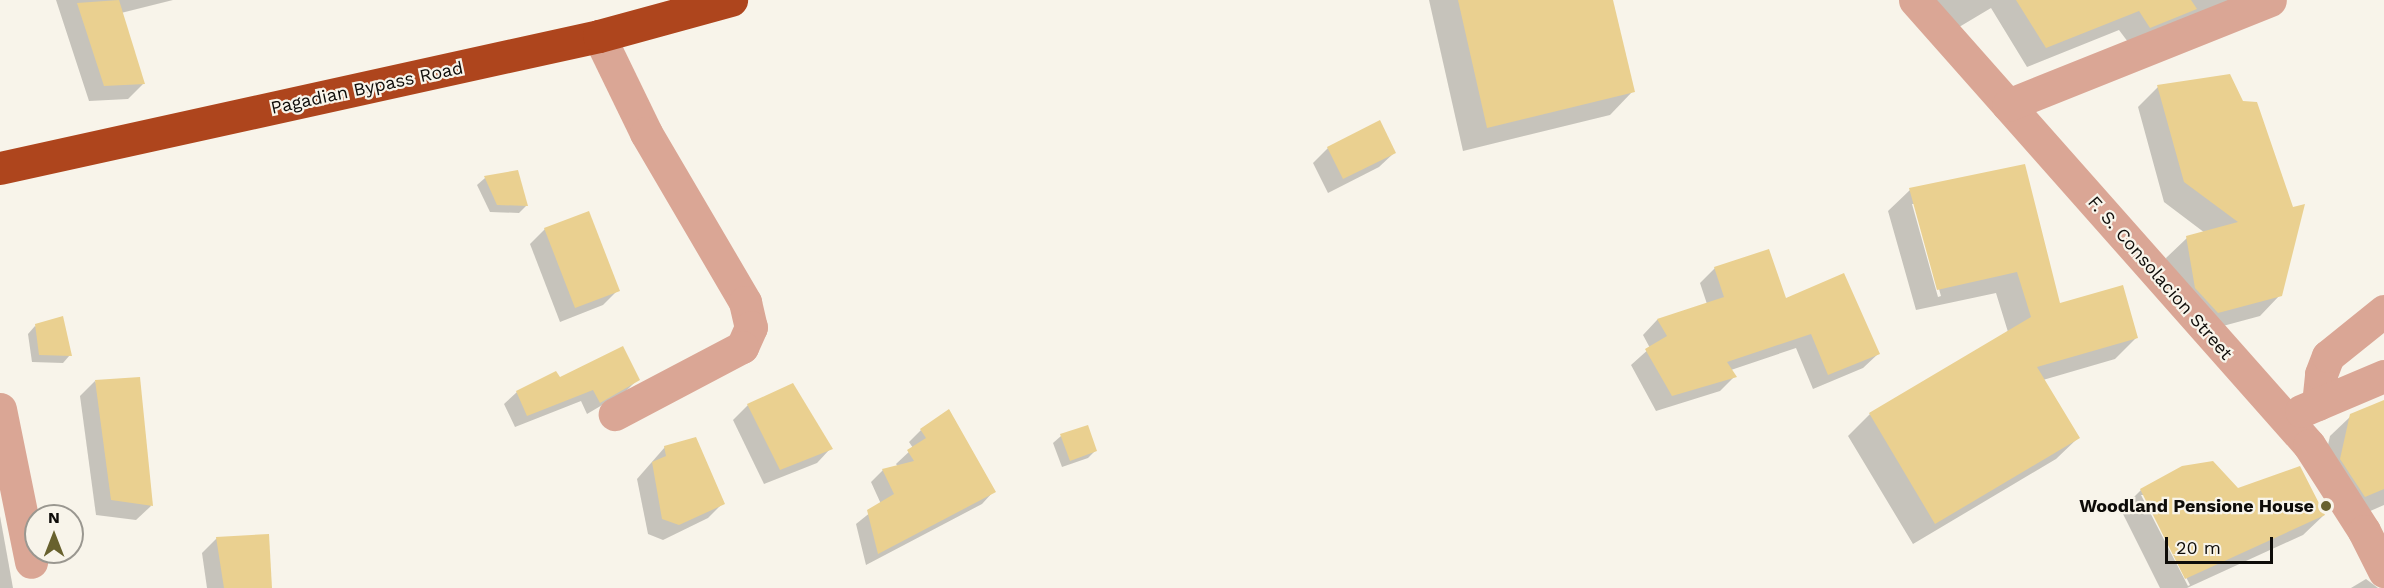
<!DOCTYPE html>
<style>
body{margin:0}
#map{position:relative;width:2384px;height:588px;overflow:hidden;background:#f8f4ea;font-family:"Work Sans",sans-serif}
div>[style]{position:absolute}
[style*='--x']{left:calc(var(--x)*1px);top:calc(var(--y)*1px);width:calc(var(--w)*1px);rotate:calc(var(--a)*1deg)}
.shadow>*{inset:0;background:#0003}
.building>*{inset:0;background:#ead090}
.minor>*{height:33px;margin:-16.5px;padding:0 16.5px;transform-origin:16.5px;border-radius:16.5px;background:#daa695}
.highway>*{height:33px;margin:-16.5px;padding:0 16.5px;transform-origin:16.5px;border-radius:16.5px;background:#ae451d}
.dots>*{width:16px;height:16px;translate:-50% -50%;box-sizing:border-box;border:3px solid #f8f4ea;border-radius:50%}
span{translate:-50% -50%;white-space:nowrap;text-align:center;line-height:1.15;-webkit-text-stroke:4.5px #f8f4ea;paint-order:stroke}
.street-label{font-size:18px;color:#0e0c09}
.poi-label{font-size:18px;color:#0e0c09;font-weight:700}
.right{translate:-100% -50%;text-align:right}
.north{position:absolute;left:24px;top:504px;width:60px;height:60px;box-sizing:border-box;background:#f8f4ea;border:2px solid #9a9790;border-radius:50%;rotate:0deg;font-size:16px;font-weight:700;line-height:24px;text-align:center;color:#0e0c09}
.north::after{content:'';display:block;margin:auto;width:21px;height:27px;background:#68612e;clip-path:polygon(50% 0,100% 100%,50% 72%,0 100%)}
.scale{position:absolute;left:2165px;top:537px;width:108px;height:27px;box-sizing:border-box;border:3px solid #0e0c09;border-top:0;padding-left:8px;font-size:18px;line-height:21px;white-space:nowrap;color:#0e0c09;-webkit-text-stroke:4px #f8f4ea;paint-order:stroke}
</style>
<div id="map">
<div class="shadow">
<div style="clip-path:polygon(56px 0,173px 0,121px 13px,143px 84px,128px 99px,89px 101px)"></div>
<div style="clip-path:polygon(1429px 0,1612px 0,1633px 91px,1610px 115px,1463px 151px)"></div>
<div style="clip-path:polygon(1913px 0,2272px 0,2131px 46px,2119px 30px,2027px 67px,1991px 8px,1939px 39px)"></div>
<div style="clip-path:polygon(2158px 87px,2292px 209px,2280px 295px,2260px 316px,2197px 333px,2175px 308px,2166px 258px,2187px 238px,2205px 233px,2164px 202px,2138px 107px)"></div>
<div style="clip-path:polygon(1328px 148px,1394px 153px,1379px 167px,1328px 193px,1313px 163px)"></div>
<div style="clip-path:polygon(evenodd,2024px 166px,2059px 305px,2137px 337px,2115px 359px,2043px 380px,2078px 438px,2056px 459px,1913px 544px,1848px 436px,1870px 414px,2008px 332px,1996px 293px,1916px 310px,1888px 211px,1910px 190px,2024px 166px,1912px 204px,1915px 204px,1941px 296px,1938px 297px,1912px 204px)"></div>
<div style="clip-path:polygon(516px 172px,527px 205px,519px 213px,490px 212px,477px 185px,485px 178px)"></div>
<div style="clip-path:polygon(545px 229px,618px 290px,603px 305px,560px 322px,530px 244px)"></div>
<div style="clip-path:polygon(1715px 268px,1785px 300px,1878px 354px,1863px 368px,1813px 389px,1796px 348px,1731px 370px,1735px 376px,1720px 391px,1656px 411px,1631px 365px,1650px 348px,1643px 335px,1657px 320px,1707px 304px,1700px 283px)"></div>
<div style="clip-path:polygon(35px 326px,70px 355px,63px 363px,32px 362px,28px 334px)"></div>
<div style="clip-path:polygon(559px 379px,638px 379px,626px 391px,587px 414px,581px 401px,515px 427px,504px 404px,517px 392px)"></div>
<div style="clip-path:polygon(95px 381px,151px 506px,136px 520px,96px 515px,80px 396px)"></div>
<div style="clip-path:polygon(2384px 401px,2384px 505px,2352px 519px,2320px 480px,2330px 436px,2351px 416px)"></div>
<div style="clip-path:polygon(748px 405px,831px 448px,817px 463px,764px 484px,733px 420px)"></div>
<div style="clip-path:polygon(921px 430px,994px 491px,982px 504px,866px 565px,856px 524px,881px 504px,871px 482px,883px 470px,898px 467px,896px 464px,913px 448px,909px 442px)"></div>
<div style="clip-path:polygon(1061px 436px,1095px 451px,1088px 458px,1062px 467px,1053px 443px)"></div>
<div style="clip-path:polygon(665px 447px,723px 503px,708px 518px,663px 540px,648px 534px,637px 479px)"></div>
<div style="clip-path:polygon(evenodd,2237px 489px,2324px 515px,2303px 535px,2187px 588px,2160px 588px,2121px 510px,2141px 490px,2237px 489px,2141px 495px,2145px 495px,2190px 585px,2188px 586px,2141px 495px)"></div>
<div style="clip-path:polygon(0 516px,13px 588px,0 588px)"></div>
<div style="clip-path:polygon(217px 538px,271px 588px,207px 588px,202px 553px)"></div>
<div style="clip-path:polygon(2366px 579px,2378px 588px,2351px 588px)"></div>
</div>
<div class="building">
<div style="clip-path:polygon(119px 0,145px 84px,104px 86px,77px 3px)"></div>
<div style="clip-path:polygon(1458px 0,1613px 0,1635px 92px,1487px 128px)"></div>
<div style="clip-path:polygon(2016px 0,2191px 0,2197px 9px,2150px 28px,2139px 11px,2046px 48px)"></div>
<div style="clip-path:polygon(2230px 74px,2243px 101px,2257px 102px,2293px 207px,2305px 204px,2282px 296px,2218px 313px,2195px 288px,2186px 236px,2238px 222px,2184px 182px,2157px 85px)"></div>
<div style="clip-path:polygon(1380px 120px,1396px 153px,1343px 179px,1327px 147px)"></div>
<div style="clip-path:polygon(2025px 164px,2060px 303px,2123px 285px,2138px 338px,2037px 367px,2080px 438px,1935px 524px,1869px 413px,2031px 317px,2017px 272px,1937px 290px,1909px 188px)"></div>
<div style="clip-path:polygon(518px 170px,528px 206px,497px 205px,484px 176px)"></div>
<div style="clip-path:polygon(589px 211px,620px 291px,575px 308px,544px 228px)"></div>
<div style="clip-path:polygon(1769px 249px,1786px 298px,1844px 273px,1880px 354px,1828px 375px,1811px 334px,1727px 362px,1737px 377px,1672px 396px,1645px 349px,1667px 336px,1657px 319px,1724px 297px,1714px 267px)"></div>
<div style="clip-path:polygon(63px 316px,72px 356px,39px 355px,35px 324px)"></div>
<div style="clip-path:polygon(623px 346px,640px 380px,600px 403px,593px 390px,527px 416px,516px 391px,556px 371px,560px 377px)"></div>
<div style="clip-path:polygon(140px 377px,153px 506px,111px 500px,95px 380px)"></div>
<div style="clip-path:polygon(793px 383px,833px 449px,780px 470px,747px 404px)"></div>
<div style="clip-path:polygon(2384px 400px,2384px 489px,2365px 497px,2340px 459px,2350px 414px)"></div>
<div style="clip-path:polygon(949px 409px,996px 492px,878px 554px,867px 510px,894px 494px,882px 469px,914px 461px,907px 450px,926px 438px,920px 429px)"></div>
<div style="clip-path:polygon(1088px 425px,1097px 451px,1070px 461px,1060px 434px)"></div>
<div style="clip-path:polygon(696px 437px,725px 504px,679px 525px,662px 519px,652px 462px,666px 456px,664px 446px)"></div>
<div style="clip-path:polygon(2213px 461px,2238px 488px,2300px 466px,2325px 515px,2185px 579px,2140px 489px,2182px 466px)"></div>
<div style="clip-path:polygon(269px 534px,272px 588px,224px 588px,216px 537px)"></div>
</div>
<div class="minor">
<div style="--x:1915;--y:0;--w:594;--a:48.48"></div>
<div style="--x:2309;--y:445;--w:102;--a:57.4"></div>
<div style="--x:2364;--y:531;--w:45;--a:63.4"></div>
<div style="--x:599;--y:36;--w:108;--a:64.1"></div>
<div style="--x:646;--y:133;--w:196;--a:59.6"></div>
<div style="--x:745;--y:302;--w:26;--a:77"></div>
<div style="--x:751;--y:327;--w:22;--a:114"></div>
<div style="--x:742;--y:347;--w:144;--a:152.2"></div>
<div style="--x:2008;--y:105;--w:282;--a:-21.8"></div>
<div style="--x:2318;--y:404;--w:30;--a:-84"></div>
<div style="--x:2321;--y:374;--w:19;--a:-69"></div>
<div style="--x:2328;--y:356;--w:72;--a:-38.8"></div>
<div style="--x:0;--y:409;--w:156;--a:78.5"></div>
<div style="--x:2301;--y:411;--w:90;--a:-22.9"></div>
</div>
<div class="highway">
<div style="--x:0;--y:168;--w:613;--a:-12.43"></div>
<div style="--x:599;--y:36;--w:137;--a:-15.3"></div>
</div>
<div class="dots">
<div style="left:2326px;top:506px;background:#68612e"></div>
</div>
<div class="street-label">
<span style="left:367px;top:88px;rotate:-12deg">Pagadian Bypass Road</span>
<span style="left:2160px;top:278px;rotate:49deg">F. S. Consolacion Street</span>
</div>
<div class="poi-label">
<span class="right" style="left:2314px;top:506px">Woodland Pensione House</span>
</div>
<div class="north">N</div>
<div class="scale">20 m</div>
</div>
